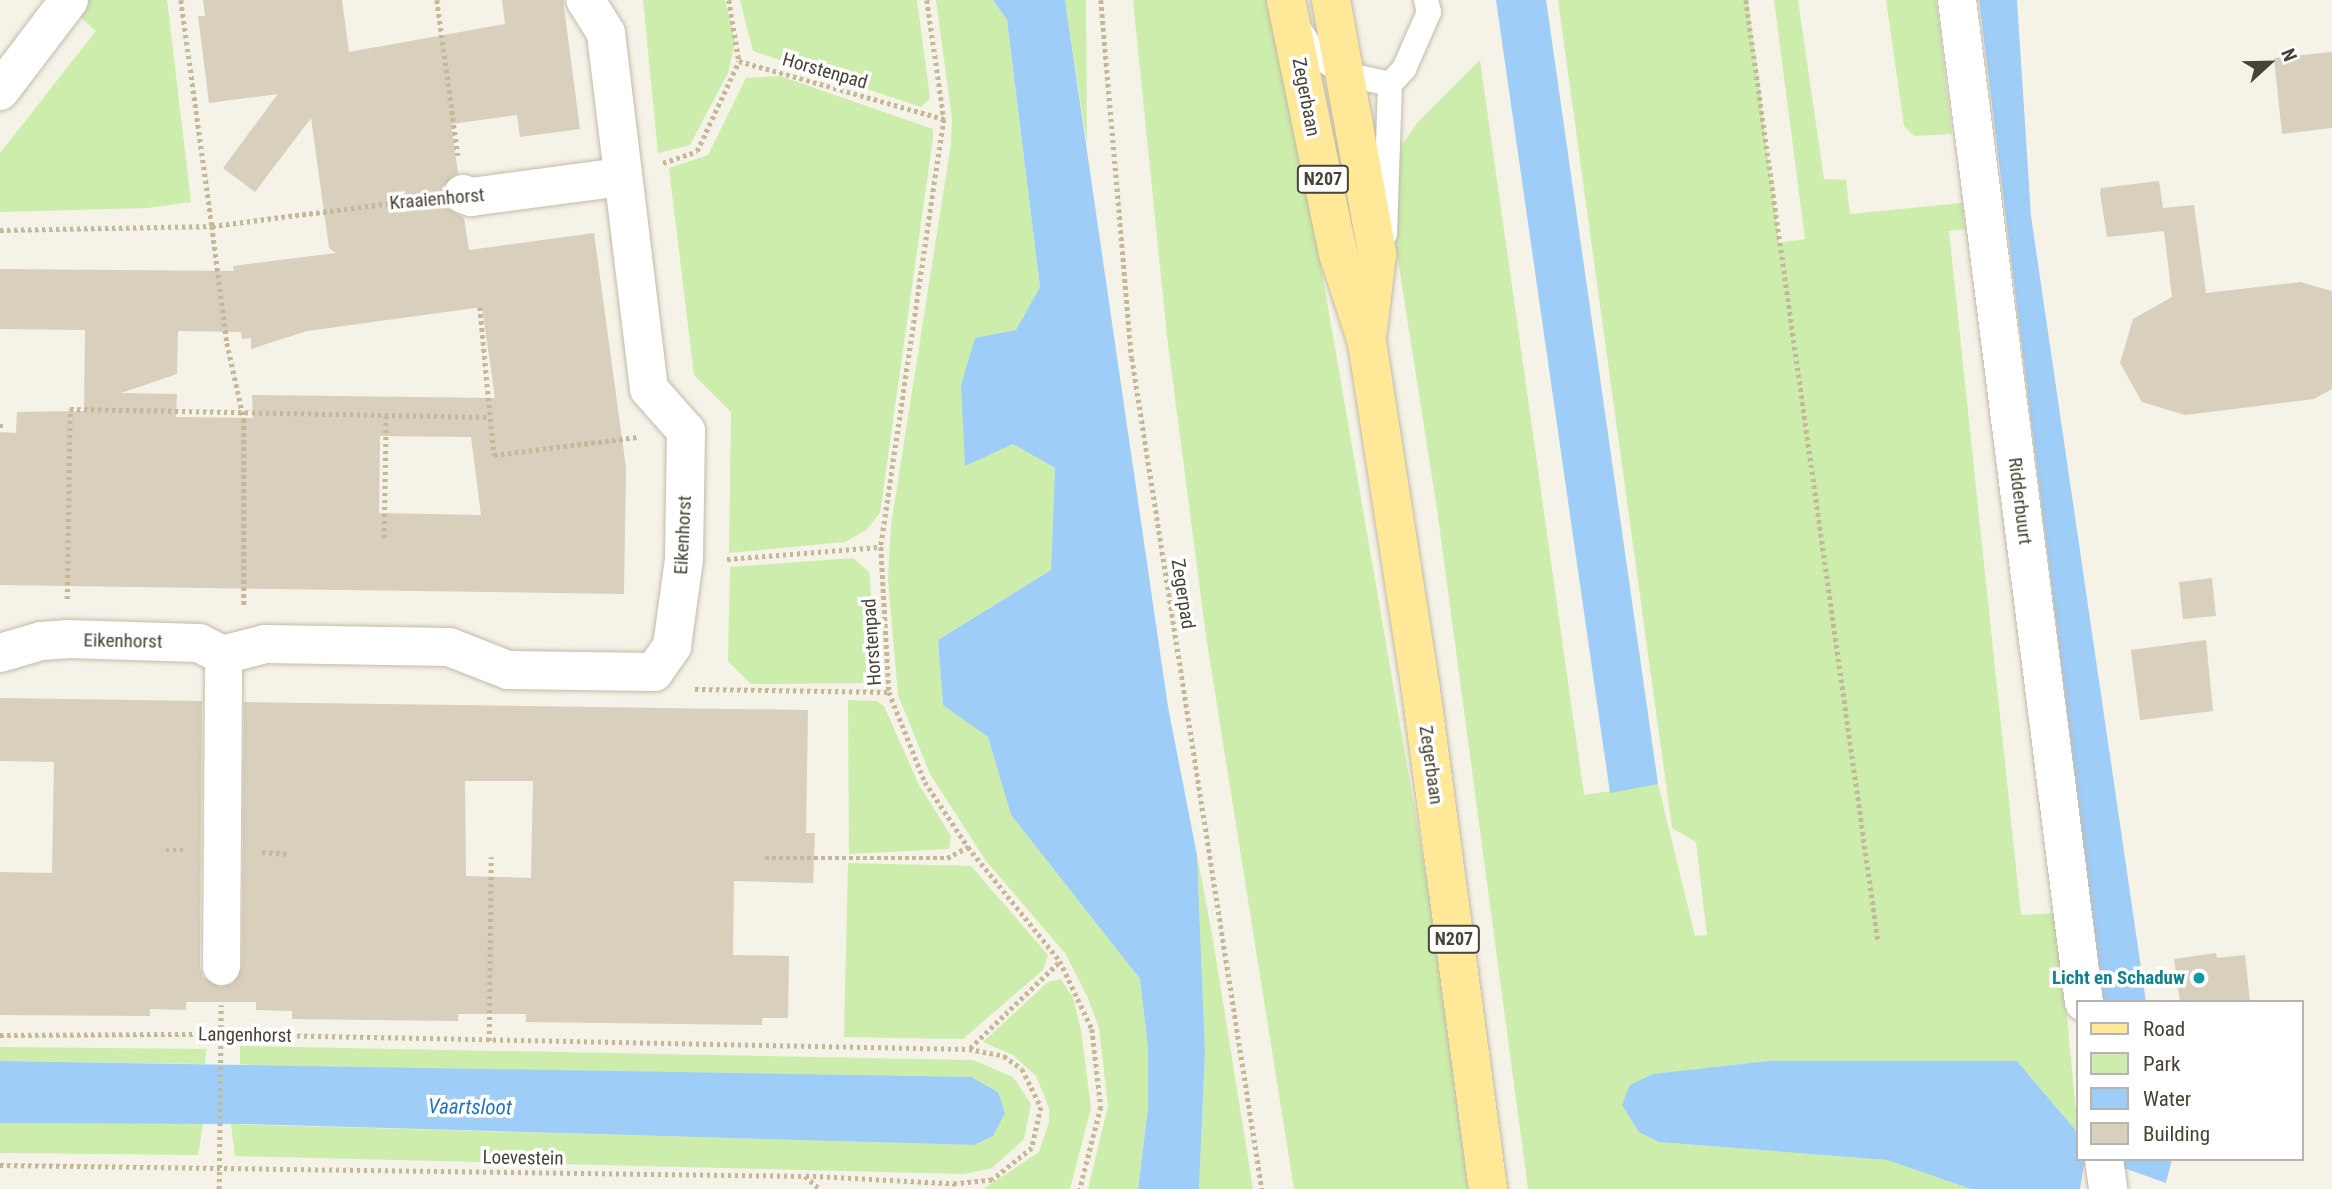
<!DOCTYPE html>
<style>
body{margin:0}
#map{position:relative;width:2332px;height:1189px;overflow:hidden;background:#f5f2e7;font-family:"Roboto Condensed",sans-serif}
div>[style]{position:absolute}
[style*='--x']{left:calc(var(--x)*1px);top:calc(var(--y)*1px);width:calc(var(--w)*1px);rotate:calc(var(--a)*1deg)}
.green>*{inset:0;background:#ccedac}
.water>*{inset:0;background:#9ecdf8}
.building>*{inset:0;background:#d8cfbc}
.path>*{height:4.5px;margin-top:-2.25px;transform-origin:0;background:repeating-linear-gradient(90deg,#c5b899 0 3.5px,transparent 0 7px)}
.roads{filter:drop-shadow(0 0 2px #c2bba9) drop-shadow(0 0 2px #c2bba9)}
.service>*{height:24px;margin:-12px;padding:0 12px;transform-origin:12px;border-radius:12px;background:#fff}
.pedestrian>*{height:37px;margin:-18.5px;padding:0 18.5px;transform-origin:18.5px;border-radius:18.5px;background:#fff}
.minor>*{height:38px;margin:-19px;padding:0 19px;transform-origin:19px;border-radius:19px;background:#fff}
.primary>*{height:38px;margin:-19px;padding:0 19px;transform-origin:19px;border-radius:19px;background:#ffe897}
.dots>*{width:19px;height:19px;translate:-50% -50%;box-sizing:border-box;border:4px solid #fff;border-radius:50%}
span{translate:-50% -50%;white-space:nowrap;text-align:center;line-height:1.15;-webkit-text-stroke:7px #fff;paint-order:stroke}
.shield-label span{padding:2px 5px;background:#fff;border:2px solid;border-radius:5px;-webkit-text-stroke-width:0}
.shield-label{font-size:18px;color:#494335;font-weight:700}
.street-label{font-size:19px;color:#494335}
.culture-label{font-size:19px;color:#0d838f;font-weight:700}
.right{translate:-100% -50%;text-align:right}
.water-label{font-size:21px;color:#2373c1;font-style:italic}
.legend{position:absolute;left:2076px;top:1000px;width:228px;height:161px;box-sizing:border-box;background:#fff;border:2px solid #b6b4ae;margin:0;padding:9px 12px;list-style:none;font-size:21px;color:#494335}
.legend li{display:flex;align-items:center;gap:14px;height:35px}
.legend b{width:35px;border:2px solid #b6b4ae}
.north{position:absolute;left:2234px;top:28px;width:70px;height:70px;-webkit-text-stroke:5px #fff;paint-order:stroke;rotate:68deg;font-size:19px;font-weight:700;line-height:28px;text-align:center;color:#494335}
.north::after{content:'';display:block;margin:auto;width:24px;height:32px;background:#494335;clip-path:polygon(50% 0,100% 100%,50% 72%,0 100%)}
</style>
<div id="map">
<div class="green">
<div style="clip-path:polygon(87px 0,167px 0,191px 202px,147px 208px,0 212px,0 153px,96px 31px,77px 14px)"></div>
<div style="clip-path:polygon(643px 0,725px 0,735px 42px,728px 73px,690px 145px,658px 153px)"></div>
<div style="clip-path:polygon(740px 0,917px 0,930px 98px,921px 107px,753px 51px)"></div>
<div style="clip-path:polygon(936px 0,993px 0,1007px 20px,1040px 287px,1016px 330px,965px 465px,1013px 444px,1055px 468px,1051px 570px,938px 640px,943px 704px,988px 737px,1011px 815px,1140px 979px,1148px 1048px,1148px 1108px,1138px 1189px,1088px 1189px,1108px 1106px,1099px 1028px,1087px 996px,1065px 953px,986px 861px,930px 774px,898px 695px,888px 579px,891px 525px,951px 144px,952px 119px)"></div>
<div style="clip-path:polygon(1065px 0,1086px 0,1087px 145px)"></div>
<div style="clip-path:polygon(1133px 0,1275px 0,1436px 933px,1468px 1189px,1294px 1189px,1206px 636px,1167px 336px)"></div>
<div style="clip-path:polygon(1558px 0,1748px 0,1779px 243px,1805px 239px,1774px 0,1798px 0,1824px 179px,1846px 180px,1850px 214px,1962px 203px,1965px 229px,1949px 231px,2021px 915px,2057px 913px,2078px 1133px,2017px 1061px,1659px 1142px,1887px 1160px,1971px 1189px,1528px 1189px,1437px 509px,1384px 171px,1418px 122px,1480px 60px,1584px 795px,1658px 784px,1695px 936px,1707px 935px,1696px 842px,1672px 828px)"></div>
<div style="clip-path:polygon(1886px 0,1936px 0,1952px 134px,1914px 136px,1904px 126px)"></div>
<div style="clip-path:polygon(780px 76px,933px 129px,933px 138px,880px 513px,866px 530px,845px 542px,729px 553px,731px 412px,694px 375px,669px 168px,708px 155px,746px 78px)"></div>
<div style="clip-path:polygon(853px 558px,869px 572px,879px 683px,751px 684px,728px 661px,730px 567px)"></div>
<div style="clip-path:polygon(848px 700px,877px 701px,884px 706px,919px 785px,951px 836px,949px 849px,849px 854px)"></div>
<div style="clip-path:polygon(1197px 855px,1213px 940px,1253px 1189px,1199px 1189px,1205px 1052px)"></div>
<div style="clip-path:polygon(848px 863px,971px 866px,1048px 955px,1043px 970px,963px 1039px,844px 1037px)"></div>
<div style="clip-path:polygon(1061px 979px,1073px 998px,1081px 1030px,1091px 1108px,1070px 1189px,983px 1189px,1039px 1152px,1049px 1122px,1049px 1108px,1036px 1076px,1013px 1055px,983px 1042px,1048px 982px)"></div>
<div style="clip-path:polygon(240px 1046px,973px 1060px,1013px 1077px,1031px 1104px,1024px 1139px,992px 1168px,964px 1174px,235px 1156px,231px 1124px,974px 1145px,993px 1136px,240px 1064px)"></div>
<div style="clip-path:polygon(0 1047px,206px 1049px,205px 1064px,0 1061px)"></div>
<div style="clip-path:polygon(0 1123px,203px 1123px,198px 1155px,0 1153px)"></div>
</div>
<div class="water">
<div style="clip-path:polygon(993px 0,1065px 0,1168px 707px,1197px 855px,1205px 1052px,1199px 1189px,1138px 1189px,1148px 1108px,1148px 1048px,1140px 979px,1011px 815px,988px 737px,943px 705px,938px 640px,1051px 570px,1055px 468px,1013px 444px,965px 466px,961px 385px,975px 338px,1016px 330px,1040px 287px,1007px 20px)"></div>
<div style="clip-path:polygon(1496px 0,1546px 0,1658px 784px,1610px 793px)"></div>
<div style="clip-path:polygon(1979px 0,2017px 0,2031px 216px,2146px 1002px,2103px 1002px)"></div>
<div style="clip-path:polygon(0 1061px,971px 1077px,998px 1092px,1005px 1113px,993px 1136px,974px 1145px,246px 1124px,0 1123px)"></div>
<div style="clip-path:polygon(1769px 1061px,2017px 1061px,2078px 1133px,2078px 1159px,2172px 1159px,2166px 1183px,2124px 1168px,2084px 1165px,2080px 1189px,1971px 1189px,1887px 1160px,1659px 1142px,1639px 1132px,1622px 1105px,1630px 1085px,1653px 1074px)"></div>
</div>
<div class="building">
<div style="clip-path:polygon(evenodd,203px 0,342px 0,349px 52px,505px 24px,502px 0,563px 0,580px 129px,520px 137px,517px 115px,451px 124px,458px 173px,443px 186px,441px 197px,447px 208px,464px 218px,469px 250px,594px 233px,626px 468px,624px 594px,0 585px,0 432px,16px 433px,17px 412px,84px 411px,85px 330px,0 329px,0 269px,234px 271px,233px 266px,336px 253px,329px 248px,311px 118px,255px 192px,223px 168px,278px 94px,209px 103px,198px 16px,205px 16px,203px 0,482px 307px,495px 398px,252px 395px,253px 418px,176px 417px,177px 394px,121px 393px,177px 374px,178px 331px,241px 332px,242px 339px,251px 338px,251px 349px,307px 331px,482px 307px,203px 0,380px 436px,471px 437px,481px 515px,379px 513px,380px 436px)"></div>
<div style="clip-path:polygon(2332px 52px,2332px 128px,2282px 134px,2274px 58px)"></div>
<div style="clip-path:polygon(2159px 181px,2163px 208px,2194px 205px,2206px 293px,2300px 282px,2332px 291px,2332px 389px,2314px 399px,2185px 415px,2142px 402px,2120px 363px,2133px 319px,2172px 297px,2164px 231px,2107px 237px,2100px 193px,2101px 188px)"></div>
<div style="clip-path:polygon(2212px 578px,2216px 616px,2183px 619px,2179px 582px)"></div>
<div style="clip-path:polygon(2206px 640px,2213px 711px,2140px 720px,2131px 650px)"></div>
<div style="clip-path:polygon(evenodd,0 698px,202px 701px,200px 966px,203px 977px,220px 987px,232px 984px,242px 966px,244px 702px,808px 710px,806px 833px,815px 833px,813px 883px,734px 881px,733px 955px,789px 956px,788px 1018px,762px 1018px,762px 1025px,526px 1022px,526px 1014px,458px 1014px,458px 1021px,292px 1019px,292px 1011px,256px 1010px,256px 1002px,186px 1002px,186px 1010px,150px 1009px,150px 1016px,0 1015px,0 872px,52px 873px,54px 762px,0 761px,0 698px,465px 781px,533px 781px,531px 878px,466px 876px,465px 781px)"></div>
<div style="clip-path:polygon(2216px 953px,2217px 958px,2245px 955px,2250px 1002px,2180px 1002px,2174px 959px)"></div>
</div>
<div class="path">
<div style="--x:181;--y:0;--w:228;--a:82.2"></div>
<div style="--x:212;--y:226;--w:213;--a:-7.3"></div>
<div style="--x:437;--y:0;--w:157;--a:82.3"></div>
<div style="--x:729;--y:0;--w:62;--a:80.7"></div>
<div style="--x:739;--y:61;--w:213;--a:15.8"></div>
<div style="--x:927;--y:0;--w:120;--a:81.9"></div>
<div style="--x:944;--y:119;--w:433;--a:98.4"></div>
<div style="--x:881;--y:547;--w:145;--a:86.8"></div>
<div style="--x:889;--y:692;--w:97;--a:68.2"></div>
<div style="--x:925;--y:782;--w:78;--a:56.5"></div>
<div style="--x:968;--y:847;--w:146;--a:51.1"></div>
<div style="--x:1060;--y:961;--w:75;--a:64.8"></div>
<div style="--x:1092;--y:1029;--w:79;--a:83.4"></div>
<div style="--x:1101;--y:1107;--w:85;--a:104.4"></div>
<div style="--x:1101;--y:0;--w:359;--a:85.1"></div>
<div style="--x:1132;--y:358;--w:841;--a:81.11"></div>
<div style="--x:1746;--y:0;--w:949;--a:82.01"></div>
<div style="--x:663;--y:163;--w:36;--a:-19"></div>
<div style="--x:697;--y:151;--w:99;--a:-65"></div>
<div style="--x:0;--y:230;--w:212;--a:-1.1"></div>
<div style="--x:212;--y:226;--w:118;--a:82.7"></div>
<div style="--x:227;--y:343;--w:78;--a:77.4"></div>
<div style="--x:244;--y:419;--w:188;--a:90"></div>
<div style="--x:480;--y:307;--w:149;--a:84.6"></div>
<div style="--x:494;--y:455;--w:144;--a:-7.2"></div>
<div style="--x:0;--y:426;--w:5;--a:0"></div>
<div style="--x:384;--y:538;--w:122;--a:-89.1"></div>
<div style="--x:727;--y:559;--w:154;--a:-4.5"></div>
<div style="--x:67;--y:599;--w:190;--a:-89.1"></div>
<div style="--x:70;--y:409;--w:418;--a:1.1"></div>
<div style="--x:695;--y:689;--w:194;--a:0.9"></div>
<div style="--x:166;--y:850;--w:17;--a:0"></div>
<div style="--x:262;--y:852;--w:27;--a:4"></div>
<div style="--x:765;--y:858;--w:182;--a:0"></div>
<div style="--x:947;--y:858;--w:24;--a:-28"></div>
<div style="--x:0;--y:1035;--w:220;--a:-0.3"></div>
<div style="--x:220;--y:1034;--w:749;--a:1.15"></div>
<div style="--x:969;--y:1049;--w:36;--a:11"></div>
<div style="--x:1004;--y:1056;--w:22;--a:36"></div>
<div style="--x:1022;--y:1069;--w:42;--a:63.4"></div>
<div style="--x:1041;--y:1107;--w:42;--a:102.4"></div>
<div style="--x:1032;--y:1148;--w:51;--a:141.3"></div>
<div style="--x:992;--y:1180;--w:36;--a:174"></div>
<div style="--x:956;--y:1184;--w:151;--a:-177"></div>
<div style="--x:489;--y:1041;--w:184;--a:-89.4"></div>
<div style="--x:970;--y:1048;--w:125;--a:-44"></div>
<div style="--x:0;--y:1165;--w:805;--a:0.78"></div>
<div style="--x:805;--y:1176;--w:20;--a:41"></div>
<div style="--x:219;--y:1189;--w:184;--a:-89.4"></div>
</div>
<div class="roads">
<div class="service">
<div style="--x:1299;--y:29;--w:32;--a:56"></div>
<div style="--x:1317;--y:56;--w:33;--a:33"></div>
<div style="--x:1345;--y:74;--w:46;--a:12.5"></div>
<div style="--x:1390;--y:84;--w:21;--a:-47"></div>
<div style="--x:1404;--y:69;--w:62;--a:-66.3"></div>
<div style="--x:1429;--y:12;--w:12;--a:-104"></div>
<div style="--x:1385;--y:234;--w:150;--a:-88.1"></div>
</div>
<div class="pedestrian">
<div style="--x:221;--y:966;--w:311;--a:-89.6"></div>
</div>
<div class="minor">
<div style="--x:1957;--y:0;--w:1010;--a:82.78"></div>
<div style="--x:0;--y:91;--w:114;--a:-52.8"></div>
<div style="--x:463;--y:194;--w:9;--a:21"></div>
<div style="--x:471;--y:197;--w:150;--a:-7.6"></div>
<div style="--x:0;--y:653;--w:43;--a:-16.3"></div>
<div style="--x:41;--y:641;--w:26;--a:-4"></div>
<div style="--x:67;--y:639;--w:132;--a:1.7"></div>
<div style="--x:199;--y:643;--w:27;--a:27"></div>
<div style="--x:223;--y:655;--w:43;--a:-14.7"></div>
<div style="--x:265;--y:644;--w:184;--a:0.9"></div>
<div style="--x:449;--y:647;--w:63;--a:21.3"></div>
<div style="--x:508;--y:670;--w:146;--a:0.8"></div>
<div style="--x:654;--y:672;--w:32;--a:-55"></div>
<div style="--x:672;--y:646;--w:88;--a:-82.1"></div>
<div style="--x:684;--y:559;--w:128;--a:-89.1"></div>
<div style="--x:686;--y:431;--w:56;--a:-131.4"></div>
<div style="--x:649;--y:389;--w:359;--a:-96.9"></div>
<div style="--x:606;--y:33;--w:39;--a:-122"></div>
<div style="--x:2104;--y:1159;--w:30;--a:82"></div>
</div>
<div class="primary">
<div style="--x:1286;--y:0;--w:258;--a:78.4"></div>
<div style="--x:1338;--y:253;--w:94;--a:72"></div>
<div style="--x:1367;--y:342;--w:352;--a:81.2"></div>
<div style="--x:1421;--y:690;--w:503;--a:82.35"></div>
<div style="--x:1331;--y:0;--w:258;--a:79.7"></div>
<div style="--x:1377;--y:254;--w:77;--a:96.8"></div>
</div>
</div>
<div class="dots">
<div style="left:2199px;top:978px;background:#0f9aa8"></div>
</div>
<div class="shield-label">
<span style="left:1323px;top:179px">N207</span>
<span style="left:1454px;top:939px">N207</span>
</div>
<div class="street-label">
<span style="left:825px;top:71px;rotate:16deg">Horstenpad</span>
<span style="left:1306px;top:97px;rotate:79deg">Zegerbaan</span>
<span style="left:437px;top:199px;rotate:-5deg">Kraaienhorst</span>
<span style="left:2020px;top:501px;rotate:83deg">Ridderbuurt</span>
<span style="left:683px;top:535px;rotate:-87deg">Eikenhorst</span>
<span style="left:1183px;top:594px;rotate:81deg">Zegerpad</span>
<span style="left:123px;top:641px;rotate:1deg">Eikenhorst</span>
<span style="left:872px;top:642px;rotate:-94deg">Horstenpad</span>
<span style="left:1431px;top:765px;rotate:82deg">Zegerbaan</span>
<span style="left:245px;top:1035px;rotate:1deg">Langenhorst</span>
<span style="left:523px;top:1158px;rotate:1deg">Loevestein</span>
</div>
<div class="culture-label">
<span class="right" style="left:2185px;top:978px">Licht en Schaduw</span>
</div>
<div class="water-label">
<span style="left:470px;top:1107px;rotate:1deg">Vaartsloot</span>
</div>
<ul class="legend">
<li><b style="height:9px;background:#ffe897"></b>Road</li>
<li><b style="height:19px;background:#ccedac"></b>Park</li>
<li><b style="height:19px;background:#9ecdf8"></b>Water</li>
<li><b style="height:19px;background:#d8cfbc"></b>Building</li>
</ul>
<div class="north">N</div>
</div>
